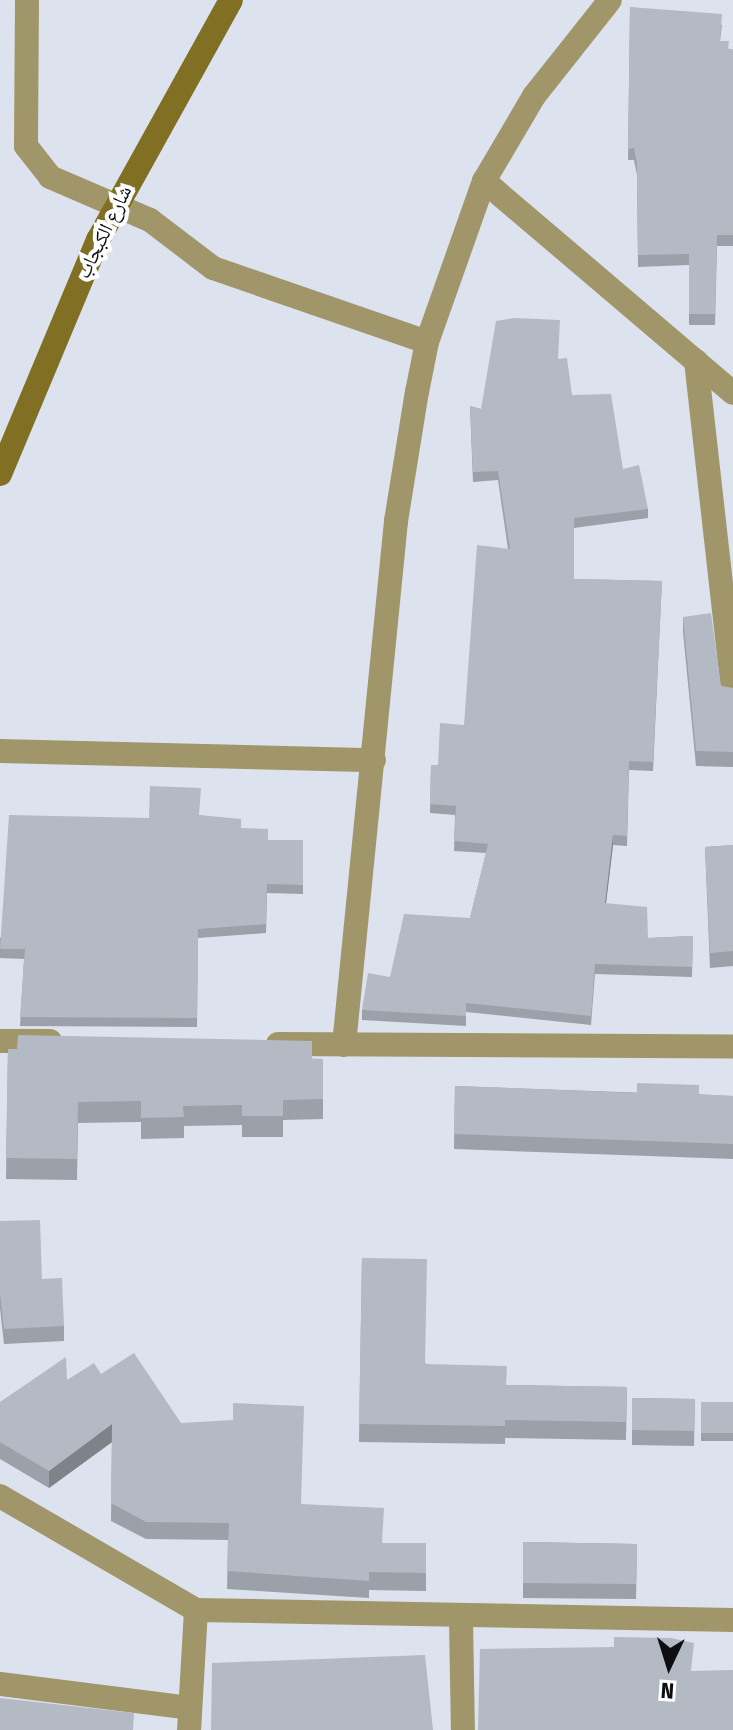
<!DOCTYPE html>
<meta charset="utf-8">
<style>
body{margin:0}
#map{position:relative;width:733px;height:1730px;overflow:hidden;background:#dde3ee;font-family:"Fira Sans Condensed","Noto Naskh Arabic",sans-serif}
div>[style]{position:absolute}
[style*='--x']{left:calc(var(--x)*1px);top:calc(var(--y)*1px);width:calc(var(--w)*1px);rotate:calc(var(--a)*1deg)}
.street>*{height:24px;margin:-12px;padding:0 12px;transform-origin:12px;border-radius:12px;background:#a19669}
.secondary>*{height:24px;margin:-12px;padding:0 12px;transform-origin:12px;border-radius:12px;background:#817024}
.wall>*{inset:0;background:#9ba0a9}
.shaded-wall>*{inset:0;background:#7e8289}
.building>*{inset:0;background:#b4bac4}
span{translate:-50% -50%;white-space:nowrap;text-align:center;line-height:1.15;-webkit-text-stroke:8px #fff;paint-order:stroke}
.street-label{font-size:20px;color:#0c0e11}
.north{position:absolute;left:629px;top:1626px;width:80px;height:80px;-webkit-text-stroke:6px #fff;paint-order:stroke;rotate:184deg;font-size:22px;font-weight:700;line-height:32px;text-align:center;color:#0c0e11}
.north::after{content:'';display:block;margin:auto;width:28px;height:36px;background:#0c0e11;clip-path:polygon(50% 0,100% 100%,50% 72%,0 100%)}
</style>
<div id="map">
<div class="street">
<div style="--x:27;--y:0;--w:146;--a:90.4"></div>
<div style="--x:26;--y:146;--w:39;--a:52"></div>
<div style="--x:50;--y:177;--w:109;--a:23.3"></div>
<div style="--x:150;--y:220;--w:79;--a:37.3"></div>
<div style="--x:213;--y:268;--w:226;--a:19.1"></div>
<div style="--x:484;--y:181;--w:99;--a:-59.5"></div>
<div style="--x:534;--y:96;--w:122;--a:-51.6"></div>
<div style="--x:696;--y:361;--w:334;--a:83.6"></div>
<div style="--x:0;--y:751;--w:374;--a:1.4"></div>
<div style="--x:0;--y:1041;--w:50;--a:0"></div>
<div style="--x:278;--y:1044;--w:455;--a:0.3"></div>
<div style="--x:344;--y:1045;--w:527;--a:-84.33"></div>
<div style="--x:396;--y:521;--w:131;--a:-80.8"></div>
<div style="--x:417;--y:392;--w:51;--a:-78.7"></div>
<div style="--x:427;--y:342;--w:171;--a:-70.5"></div>
<div style="--x:484;--y:181;--w:327;--a:40.4"></div>
<div style="--x:0;--y:1496;--w:227;--a:30.2"></div>
<div style="--x:196;--y:1610;--w:120;--a:93.3"></div>
<div style="--x:196;--y:1610;--w:537;--a:1.07"></div>
<div style="--x:461;--y:1620;--w:110;--a:89"></div>
<div style="--x:0;--y:1684;--w:191;--a:7.2"></div>
</div>
<div class="secondary">
<div style="--x:0;--y:474;--w:254;--a:-67.3"></div>
<div style="--x:98;--y:240;--w:274;--a:-61"></div>
</div>
<div class="wall">
<div style="clip-path:polygon(630px 7px,722px 25px,720px 41px,729px 49px,733px 49px,733px 246px,717px 246px,715px 325px,689px 325px,689px 265px,638px 267px,637px 175px,634px 160px,628px 160px)"></div>
<div style="clip-path:polygon(559px 359px,572px 395px,623px 469px,648px 509px,648px 518px,574px 528px,574px 579px,662px 581px,653px 771px,629px 770px,627px 846px,613px 845px,606px 903px,648px 938px,693px 936px,692px 977px,595px 974px,591px 1025px,466px 1012px,466px 1026px,362px 1020px,362px 1010px,390px 977px,470px 918px,486px 853px,454px 851px,455px 815px,430px 813px,431px 765px,438px 765px,464px 725px,508px 549px,498px 480px,473px 482px,470px 406px,481px 409px)"></div>
<div style="clip-path:polygon(683px 617px,721px 686px,733px 688px,733px 767px,696px 766px,683px 632px)"></div>
<div style="clip-path:polygon(200px 815px,241px 828px,268px 840px,303px 840px,303px 894px,267px 893px,266px 933px,198px 938px,197px 1027px,20px 1026px,24px 959px,0 958px,0 938px,149px 818px)"></div>
<div style="clip-path:polygon(733px 845px,733px 966px,710px 968px,705px 847px)"></div>
<div style="clip-path:polygon(8px 1049px,323px 1059px,323px 1119px,283px 1120px,283px 1137px,242px 1137px,242px 1125px,184px 1126px,184px 1138px,141px 1139px,141px 1122px,78px 1123px,77px 1180px,6px 1179px)"></div>
<div style="clip-path:polygon(455px 1086px,733px 1096px,733px 1159px,454px 1149px)"></div>
<div style="clip-path:polygon(0 1221px,42px 1279px,64px 1326px,64px 1341px,4px 1344px,0 1308px)"></div>
<div style="clip-path:polygon(362px 1258px,426px 1364px,507px 1385px,627px 1387px,626px 1440px,505px 1438px,505px 1444px,359px 1442px)"></div>
<div style="clip-path:polygon(101px 1374px,181px 1423px,302px 1504px,383px 1543px,426px 1543px,426px 1591px,369px 1590px,369px 1598px,227px 1589px,228px 1540px,146px 1539px,111px 1521px,112px 1442px,49px 1488px,0 1459px,0 1402px,67px 1380px)"></div>
<div style="clip-path:polygon(632px 1398px,695px 1399px,694px 1446px,632px 1445px)"></div>
<div style="clip-path:polygon(701px 1402px,733px 1402px,733px 1441px,701px 1441px)"></div>
<div style="clip-path:polygon(523px 1542px,637px 1544px,636px 1599px,523px 1598px)"></div>
</div>
<div class="shaded-wall">
<div style="clip-path:polygon(613px 835px,613px 845px,605px 912px,605px 903px)"></div>
<div style="clip-path:polygon(112px 1424px,112px 1442px,49px 1488px,49px 1471px)"></div>
</div>
<div class="building">
<div style="clip-path:polygon(630px 7px,722px 14px,720px 41px,729px 41px,728px 49px,733px 49px,733px 235px,717px 235px,715px 314px,689px 314px,689px 254px,638px 255px,637px 164px,634px 148px,628px 149px)"></div>
<div style="clip-path:polygon(514px 318px,560px 320px,558px 359px,567px 358px,572px 395px,611px 394px,623px 469px,639px 465px,648px 509px,574px 518px,574px 579px,662px 581px,653px 762px,629px 761px,627px 836px,613px 835px,605px 903px,647px 907px,648px 938px,693px 936px,692px 967px,595px 964px,591px 1016px,466px 1003px,466px 1016px,362px 1010px,368px 973px,390px 977px,404px 914px,470px 918px,488px 844px,454px 841px,456px 806px,430px 804px,431px 765px,438px 765px,440px 723px,464px 725px,477px 545px,510px 549px,498px 471px,473px 472px,470px 406px,481px 409px,496px 321px)"></div>
<div style="clip-path:polygon(711px 613px,721px 686px,733px 688px,733px 752px,696px 751px,683px 617px)"></div>
<div style="clip-path:polygon(150px 786px,201px 788px,199px 815px,241px 819px,241px 828px,268px 829px,268px 840px,303px 840px,303px 885px,267px 884px,266px 924px,198px 929px,197px 1018px,20px 1017px,25px 949px,0 949px,9px 815px,149px 818px)"></div>
<div style="clip-path:polygon(733px 845px,733px 951px,710px 953px,705px 847px)"></div>
<div style="clip-path:polygon(18px 1035px,312px 1041px,312px 1059px,323px 1059px,323px 1099px,283px 1100px,283px 1116px,242px 1116px,242px 1105px,183px 1106px,184px 1117px,141px 1118px,141px 1101px,78px 1102px,77px 1159px,6px 1158px,8px 1049px,17px 1049px)"></div>
<div style="clip-path:polygon(637px 1083px,699px 1085px,699px 1094px,733px 1096px,733px 1144px,454px 1134px,455px 1086px,637px 1093px)"></div>
<div style="clip-path:polygon(40px 1220px,42px 1279px,62px 1278px,64px 1326px,4px 1329px,0 1293px,0 1221px)"></div>
<div style="clip-path:polygon(362px 1258px,427px 1259px,425px 1364px,507px 1366px,506px 1385px,627px 1387px,626px 1422px,505px 1420px,505px 1426px,359px 1424px)"></div>
<div style="clip-path:polygon(134px 1353px,181px 1423px,233px 1420px,233px 1403px,304px 1406px,301px 1504px,384px 1508px,382px 1543px,426px 1543px,426px 1573px,369px 1572px,369px 1581px,227px 1571px,229px 1523px,146px 1522px,111px 1503px,112px 1424px,49px 1471px,0 1442px,0 1402px,66px 1357px,67px 1380px,94px 1363px,101px 1374px)"></div>
<div style="clip-path:polygon(632px 1398px,695px 1399px,694px 1431px,632px 1430px)"></div>
<div style="clip-path:polygon(701px 1402px,733px 1402px,733px 1433px,701px 1433px)"></div>
<div style="clip-path:polygon(523px 1542px,637px 1544px,636px 1584px,523px 1583px)"></div>
<div style="clip-path:polygon(614px 1637px,671px 1638px,694px 1643px,691px 1671px,733px 1670px,733px 1730px,478px 1730px,480px 1649px,614px 1647px)"></div>
<div style="clip-path:polygon(425px 1655px,433px 1730px,211px 1730px,212px 1663px)"></div>
<div style="clip-path:polygon(0 1698px,134px 1713px,133px 1730px,0 1730px)"></div>
</div>
<div class="street-label">
<span style="left:104px;top:232px;rotate:-64deg">شارع الكبجاب</span>
</div>
<div class="north">N</div>
</div>
